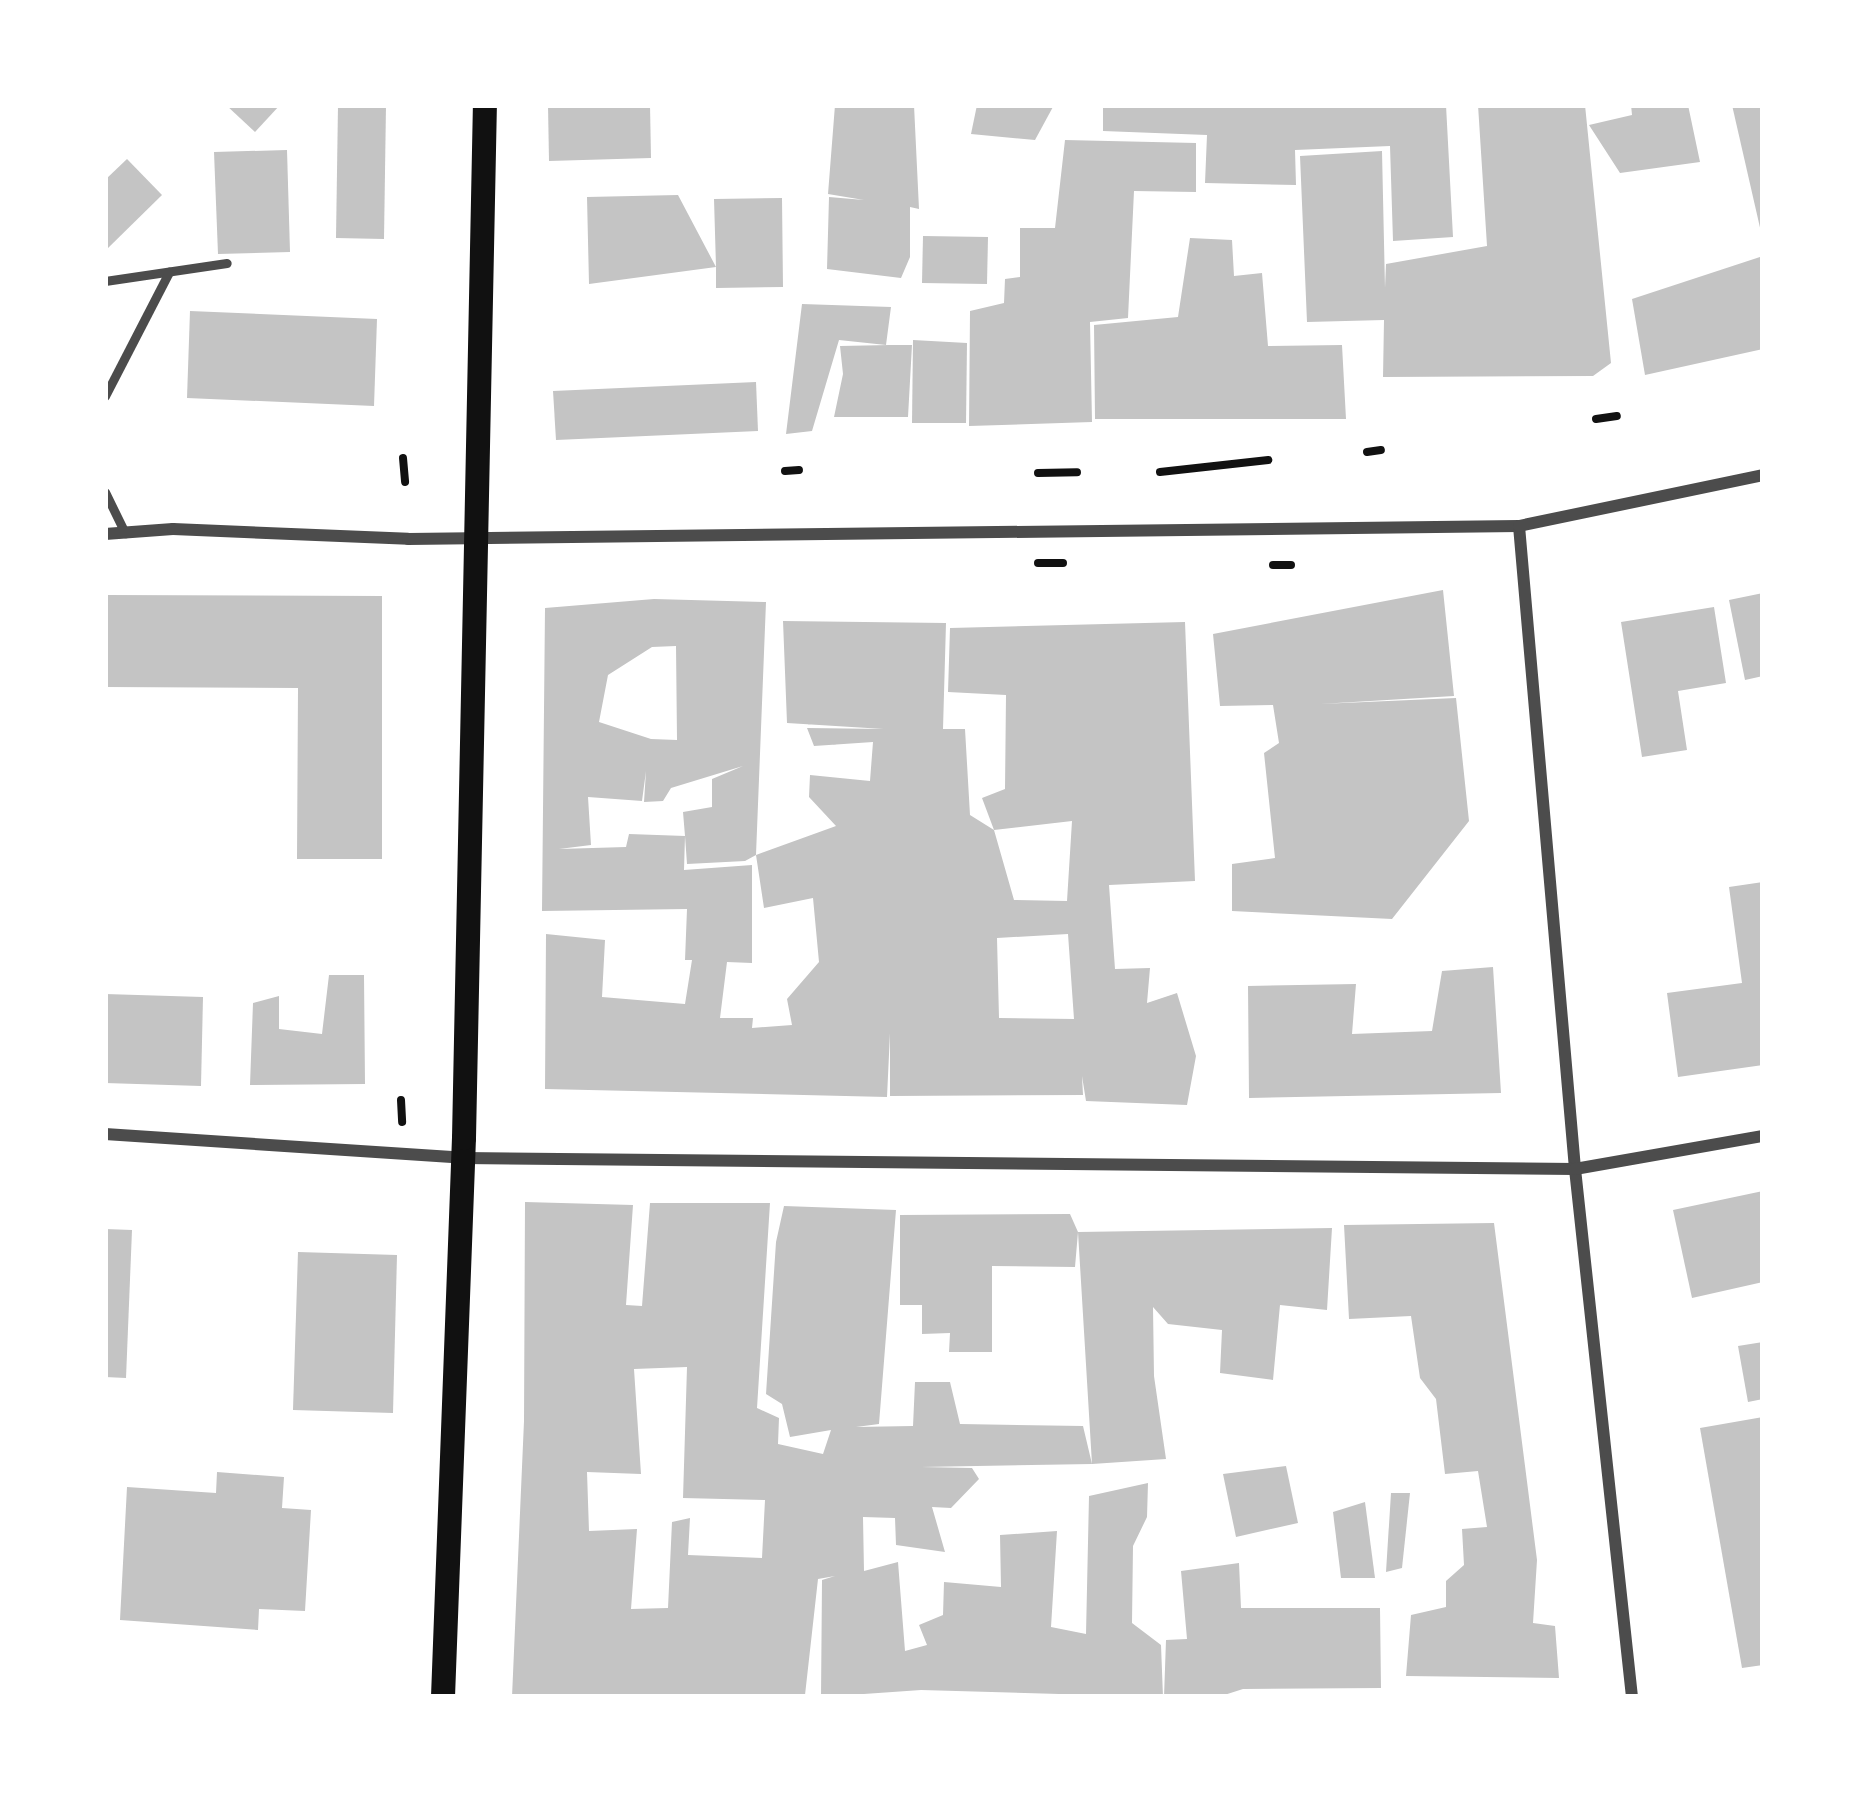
<!DOCTYPE html>
<style>
body{margin:0}
#map{position:relative;width:1868px;height:1802px;overflow:hidden;background:#fff;font-family:"PT Sans Narrow",sans-serif}
div>[style]{position:absolute}
[style*='--x']{left:calc(var(--x)*1px);top:calc(var(--y)*1px);width:calc(var(--w)*1px);rotate:calc(var(--a)*1deg)}
.building>*{inset:0;background:#c4c4c4}
.path>*{height:8px;margin:-4px;padding:0 4px;transform-origin:4px;border-radius:4px;background:#111}
.service>*{height:9px;margin:-4.5px;padding:0 4.5px;transform-origin:4.5px;border-radius:4.5px;background:#4c4c4c}
.minor>*{height:12px;margin:-6px;padding:0 6px;transform-origin:6px;border-radius:6px;background:#4c4c4c}
.secondary>*{height:24px;margin:-12px;padding:0 12px;transform-origin:12px;border-radius:12px;background:#111}
span{translate:-50% -50%;white-space:nowrap;text-align:center;line-height:1.15;-webkit-text-stroke:9px #fff;paint-order:stroke}
.frame{position:absolute;inset:0;border:108px solid #fff;pointer-events:none}
</style>
<div id="map">
<div class="building">
<div style="clip-path:polygon(226px 105px,280px 105px,255px 132px)"></div>
<div style="clip-path:polygon(338px 105px,386px 105px,384px 239px,336px 238px)"></div>
<div style="clip-path:polygon(548px 105px,650px 105px,651px 158px,549px 161px)"></div>
<div style="clip-path:polygon(835px 105px,914px 105px,919px 209px,910px 207px,910px 257px,901px 278px,827px 269px,829px 197px,864px 200px,828px 194px)"></div>
<div style="clip-path:polygon(977px 105px,1054px 105px,1035px 140px,971px 134px)"></div>
<div style="clip-path:polygon(1103px 105px,1446px 105px,1453px 237px,1393px 241px,1390px 146px,1295px 150px,1296px 185px,1205px 183px,1207px 135px,1103px 131px)"></div>
<div style="clip-path:polygon(1478px 105px,1585px 105px,1611px 363px,1593px 376px,1383px 377px,1384px 320px,1307px 322px,1300px 156px,1382px 151px,1385px 288px,1386px 264px,1487px 246px)"></div>
<div style="clip-path:polygon(1631px 105px,1688px 105px,1700px 162px,1620px 173px,1589px 125px,1632px 115px)"></div>
<div style="clip-path:polygon(1732px 105px,1763px 105px,1763px 232px,1761px 232px)"></div>
<div style="clip-path:polygon(1065px 140px,1196px 143px,1196px 192px,1134px 191px,1128px 318px,1090px 322px,1092px 422px,969px 426px,970px 311px,1004px 303px,1005px 279px,1020px 277px,1020px 228px,1055px 228px)"></div>
<div style="clip-path:polygon(287px 150px,290px 252px,218px 254px,214px 152px)"></div>
<div style="clip-path:polygon(127px 159px,162px 195px,105px 251px,105px 180px)"></div>
<div style="clip-path:polygon(678px 195px,716px 267px,714px 199px,782px 198px,783px 287px,716px 288px,716px 267px,589px 284px,587px 197px)"></div>
<div style="clip-path:polygon(923px 236px,988px 237px,987px 284px,922px 283px)"></div>
<div style="clip-path:polygon(1190px 238px,1232px 240px,1234px 276px,1262px 273px,1268px 346px,1342px 345px,1346px 419px,1095px 419px,1094px 325px,1178px 317px)"></div>
<div style="clip-path:polygon(1763px 256px,1763px 349px,1645px 375px,1632px 299px)"></div>
<div style="clip-path:polygon(802px 304px,891px 307px,886px 345px,839px 340px,812px 431px,786px 434px)"></div>
<div style="clip-path:polygon(190px 311px,377px 319px,374px 406px,187px 398px)"></div>
<div style="clip-path:polygon(913px 340px,967px 343px,966px 423px,912px 423px)"></div>
<div style="clip-path:polygon(890px 345px,912px 345px,908px 417px,834px 417px,843px 374px,840px 346px)"></div>
<div style="clip-path:polygon(756px 382px,758px 431px,556px 440px,553px 391px)"></div>
<div style="clip-path:polygon(1443px 590px,1454px 696px,1320px 704px,1456px 698px,1469px 821px,1392px 919px,1232px 911px,1232px 864px,1275px 858px,1264px 753px,1279px 743px,1273px 705px,1220px 706px,1213px 634px)"></div>
<div style="clip-path:polygon(1763px 593px,1763px 676px,1745px 680px,1729px 600px)"></div>
<div style="clip-path:polygon(105px 595px,382px 596px,382px 859px,297px 859px,298px 688px,105px 687px)"></div>
<div style="clip-path:polygon(evenodd,654px 599px,766px 602px,756px 855px,745px 861px,687px 864px,685px 836px,684px 870px,752px 865px,752px 963px,727px 962px,720px 1018px,753px 1018px,752px 1028px,792px 1025px,787px 999px,819px 962px,813px 898px,764px 908px,756px 855px,836px 826px,809px 797px,810px 775px,870px 781px,873px 742px,814px 746px,807px 728px,884px 729px,787px 723px,783px 621px,946px 623px,943px 729px,965px 729px,970px 815px,994px 830px,1014px 900px,1067px 901px,1072px 821px,994px 830px,982px 798px,1005px 789px,1006px 695px,948px 692px,950px 628px,1185px 622px,1195px 881px,1109px 885px,1115px 969px,1150px 968px,1147px 1003px,1177px 993px,1196px 1056px,1187px 1105px,1086px 1101px,1082px 1076px,1083px 1095px,890px 1096px,890px 1033px,887px 1097px,545px 1089px,546px 934px,605px 940px,602px 997px,685px 1004px,692px 960px,685px 960px,687px 909px,542px 911px,545px 608px,654px 599px,676px 646px,677px 740px,651px 739px,599px 722px,608px 675px,652px 647px,676px 646px,654px 599px,743px 766px,712px 779px,712px 807px,683px 812px,685px 836px,629px 834px,626px 847px,559px 849px,591px 845px,588px 797px,642px 801px,646px 771px,644px 802px,663px 801px,671px 788px,743px 766px,654px 599px,1068px 934px,1074px 1019px,999px 1018px,997px 938px,1068px 934px)"></div>
<div style="clip-path:polygon(1714px 607px,1726px 683px,1678px 691px,1687px 750px,1642px 757px,1621px 622px)"></div>
<div style="clip-path:polygon(1763px 882px,1763px 1065px,1678px 1077px,1667px 993px,1742px 983px,1729px 887px)"></div>
<div style="clip-path:polygon(1493px 967px,1501px 1093px,1249px 1098px,1248px 986px,1356px 984px,1352px 1034px,1432px 1031px,1442px 971px)"></div>
<div style="clip-path:polygon(329px 975px,364px 975px,365px 1084px,250px 1085px,253px 1003px,279px 996px,279px 1029px,322px 1034px)"></div>
<div style="clip-path:polygon(105px 994px,203px 997px,201px 1086px,105px 1083px)"></div>
<div style="clip-path:polygon(1763px 1191px,1763px 1282px,1692px 1298px,1673px 1210px)"></div>
<div style="clip-path:polygon(evenodd,525px 1202px,633px 1205px,626px 1305px,642px 1306px,650px 1203px,770px 1203px,757px 1408px,779px 1418px,778px 1444px,823px 1454px,831px 1430px,790px 1437px,782px 1404px,766px 1394px,776px 1242px,784px 1206px,896px 1210px,879px 1424px,856px 1427px,913px 1426px,915px 1382px,950px 1382px,960px 1424px,1083px 1426px,1092px 1464px,1078px 1232px,1332px 1228px,1327px 1310px,1280px 1305px,1273px 1380px,1220px 1373px,1222px 1330px,1168px 1324px,1153px 1307px,1154px 1376px,1166px 1459px,1092px 1464px,921px 1467px,972px 1468px,979px 1479px,951px 1508px,932px 1507px,945px 1552px,896px 1545px,895px 1518px,863px 1517px,864px 1571px,898px 1562px,905px 1651px,927px 1645px,919px 1625px,943px 1615px,944px 1582px,1001px 1587px,1000px 1535px,1057px 1531px,1051px 1627px,1086px 1634px,1089px 1496px,1148px 1483px,1147px 1517px,1133px 1546px,1132px 1623px,1161px 1645px,1163px 1697px,921px 1690px,821px 1697px,822px 1580px,835px 1576px,818px 1579px,805px 1695px,512px 1697px,524px 1421px,525px 1202px,687px 1367px,683px 1498px,765px 1500px,762px 1558px,688px 1555px,690px 1518px,672px 1522px,668px 1608px,631px 1609px,637px 1529px,589px 1531px,587px 1472px,641px 1474px,634px 1369px,687px 1367px)"></div>
<div style="clip-path:polygon(1070px 1214px,1078px 1232px,1075px 1267px,992px 1266px,992px 1352px,949px 1352px,950px 1333px,922px 1334px,922px 1305px,900px 1305px,900px 1215px)"></div>
<div style="clip-path:polygon(1494px 1223px,1537px 1560px,1533px 1623px,1555px 1626px,1559px 1678px,1406px 1676px,1411px 1615px,1446px 1607px,1446px 1581px,1464px 1565px,1462px 1529px,1487px 1527px,1478px 1471px,1445px 1474px,1436px 1399px,1420px 1378px,1411px 1316px,1349px 1319px,1344px 1225px)"></div>
<div style="clip-path:polygon(105px 1229px,132px 1230px,126px 1378px,105px 1377px)"></div>
<div style="clip-path:polygon(298px 1252px,397px 1255px,393px 1413px,293px 1410px)"></div>
<div style="clip-path:polygon(1763px 1342px,1763px 1399px,1748px 1402px,1738px 1346px)"></div>
<div style="clip-path:polygon(1763px 1417px,1763px 1665px,1742px 1668px,1700px 1428px)"></div>
<div style="clip-path:polygon(1286px 1466px,1298px 1523px,1236px 1537px,1223px 1474px)"></div>
<div style="clip-path:polygon(217px 1472px,284px 1477px,282px 1508px,311px 1510px,305px 1611px,259px 1609px,258px 1630px,120px 1620px,127px 1487px,216px 1493px)"></div>
<div style="clip-path:polygon(1391px 1493px,1410px 1493px,1402px 1568px,1386px 1572px)"></div>
<div style="clip-path:polygon(1365px 1502px,1375px 1578px,1341px 1578px,1333px 1512px)"></div>
<div style="clip-path:polygon(1239px 1563px,1241px 1608px,1380px 1608px,1381px 1688px,1243px 1689px,1218px 1697px,1164px 1697px,1166px 1640px,1187px 1639px,1181px 1571px)"></div>
</div>
<div class="path">
<div style="--x:1596;--y:419;--w:21;--a:-8"></div>
<div style="--x:1367;--y:452;--w:14;--a:-8"></div>
<div style="--x:403;--y:458;--w:24;--a:85"></div>
<div style="--x:785;--y:471;--w:14;--a:-4"></div>
<div style="--x:1160;--y:472;--w:109;--a:-6.3"></div>
<div style="--x:1038;--y:473;--w:39;--a:-1"></div>
<div style="--x:1038;--y:563;--w:25;--a:0"></div>
<div style="--x:1273;--y:565;--w:18;--a:0"></div>
<div style="--x:401;--y:1100;--w:22;--a:87"></div>
</div>
<div class="service">
<div style="--x:105;--y:281;--w:123;--a:-8.4"></div>
<div style="--x:105;--y:396;--w:140;--a:-62.7"></div>
<div style="--x:105;--y:492;--w:46;--a:64"></div>
</div>
<div class="minor">
<div style="--x:1519;--y:526;--w:645;--a:85.02"></div>
<div style="--x:1575;--y:1169;--w:531;--a:83.84"></div>
<div style="--x:105;--y:534;--w:68;--a:-4.2"></div>
<div style="--x:173;--y:529;--w:235;--a:2.4"></div>
<div style="--x:408;--y:539;--w:1111;--a:-0.67"></div>
<div style="--x:1519;--y:526;--w:249;--a:-11.8"></div>
<div style="--x:105;--y:1134;--w:359;--a:3.8"></div>
<div style="--x:463;--y:1158;--w:1112;--a:0.57"></div>
<div style="--x:1575;--y:1169;--w:191;--a:-10"></div>
</div>
<div class="secondary">
<div style="--x:443;--y:1697;--w:559;--a:-87.85"></div>
<div style="--x:464;--y:1138;--w:1033;--a:-88.84"></div>
</div>
<div class="frame"></div>
</div>
